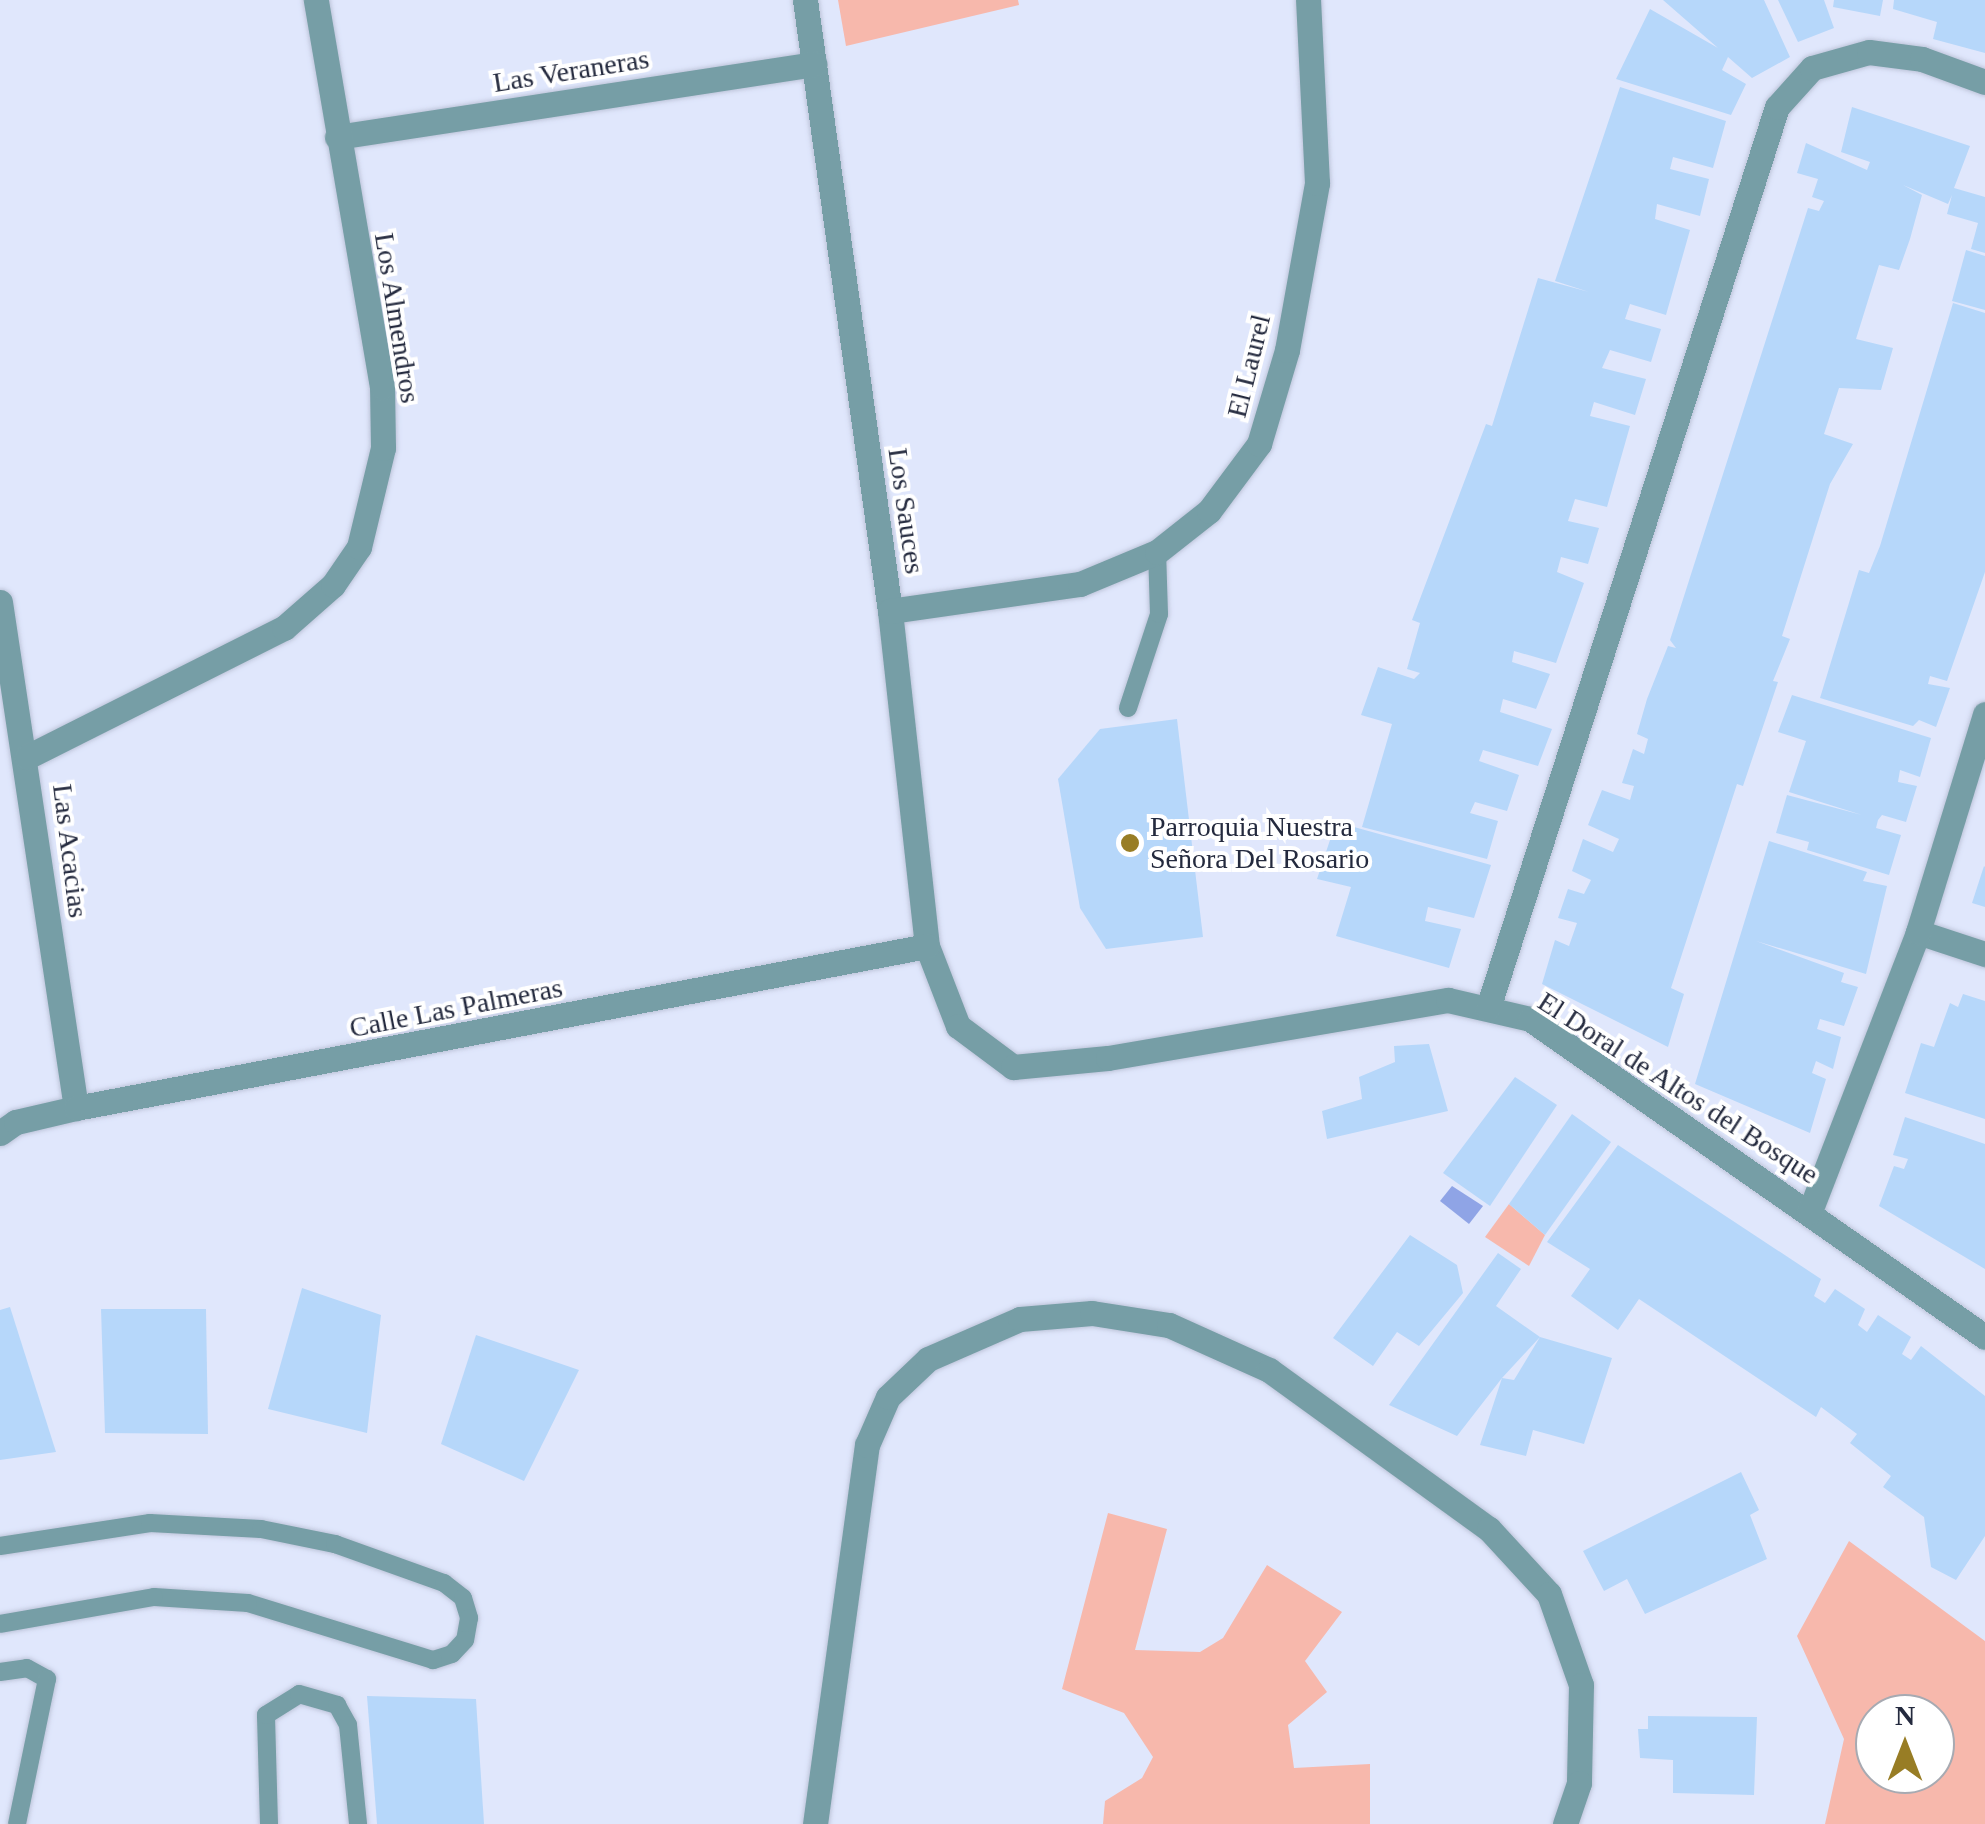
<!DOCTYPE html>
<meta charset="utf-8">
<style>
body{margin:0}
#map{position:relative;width:1985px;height:1824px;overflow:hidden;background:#e0e7fc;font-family:Georgia,serif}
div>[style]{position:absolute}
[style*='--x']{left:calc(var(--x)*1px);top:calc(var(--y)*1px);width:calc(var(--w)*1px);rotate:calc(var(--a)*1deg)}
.green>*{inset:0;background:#f7b8ac}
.water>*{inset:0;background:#8fa4e6}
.building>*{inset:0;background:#b6d7fa}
.roads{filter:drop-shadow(0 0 2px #bec5da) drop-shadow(0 0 2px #bec5da)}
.lane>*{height:18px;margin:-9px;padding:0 9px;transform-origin:9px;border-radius:9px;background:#769ea6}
.street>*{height:25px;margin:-12.5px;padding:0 12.5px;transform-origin:12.5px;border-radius:12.5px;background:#769ea6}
.dots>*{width:28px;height:28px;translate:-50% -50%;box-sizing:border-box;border:5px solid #fff;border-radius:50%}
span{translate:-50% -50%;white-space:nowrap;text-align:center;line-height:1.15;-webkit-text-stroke:8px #fff;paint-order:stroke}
.street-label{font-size:28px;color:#242a3e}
.poi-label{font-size:28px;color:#242a3e}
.left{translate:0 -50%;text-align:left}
.north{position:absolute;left:1855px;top:1694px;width:100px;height:100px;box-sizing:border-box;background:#fff;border:2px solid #a7aab2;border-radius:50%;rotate:0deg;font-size:28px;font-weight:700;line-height:40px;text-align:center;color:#242a3e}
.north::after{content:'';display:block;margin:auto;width:35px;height:45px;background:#987d25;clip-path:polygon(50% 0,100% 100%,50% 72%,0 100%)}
</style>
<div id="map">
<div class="green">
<div style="clip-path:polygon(838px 0,1018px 0,1019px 5px,846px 46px)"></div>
<div style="clip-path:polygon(1509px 1204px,1545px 1235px,1529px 1266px,1485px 1237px)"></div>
<div style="clip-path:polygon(1108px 1513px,1167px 1529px,1135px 1650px,1200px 1652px,1223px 1638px,1267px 1565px,1342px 1612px,1305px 1661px,1327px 1692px,1288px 1725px,1294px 1768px,1370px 1764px,1370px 1824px,1103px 1824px,1105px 1801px,1142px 1778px,1153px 1757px,1124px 1713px,1062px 1689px)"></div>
<div style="clip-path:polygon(evenodd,1849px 1541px,1985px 1641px,1985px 1824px,1825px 1824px,1844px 1739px,1797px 1636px,1849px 1541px,1875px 1714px,1935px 1714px,1935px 1774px,1875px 1774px,1875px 1714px)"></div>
</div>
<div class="water">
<div style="clip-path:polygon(1452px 1186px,1483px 1206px,1469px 1224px,1440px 1201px)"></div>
</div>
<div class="building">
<div style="clip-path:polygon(1663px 0,1764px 0,1790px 57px,1752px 78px,1728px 57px,1722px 70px,1746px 84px,1731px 115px,1616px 79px,1650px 9px,1718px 48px)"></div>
<div style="clip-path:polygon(1778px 0,1824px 0,1834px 28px,1798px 42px)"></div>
<div style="clip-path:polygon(1834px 0,1883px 0,1880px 16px,1833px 7px)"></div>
<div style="clip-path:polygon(1894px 0,1985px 0,1985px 53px,1933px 39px,1937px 22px,1893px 9px)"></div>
<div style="clip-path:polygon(1620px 87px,1726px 121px,1713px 168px,1673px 157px,1670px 169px,1709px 179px,1700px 216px,1657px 204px,1655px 219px,1690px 230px,1666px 315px,1630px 304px,1625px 319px,1661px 329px,1651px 362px,1610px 350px,1602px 368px,1646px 379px,1635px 415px,1594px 402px,1590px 416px,1630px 426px,1607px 507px,1575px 499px,1568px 521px,1599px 528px,1588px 564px,1561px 557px,1557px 572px,1584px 583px,1556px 663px,1514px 651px,1512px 662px,1550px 674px,1536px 709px,1503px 699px,1500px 712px,1552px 729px,1538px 766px,1483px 750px,1479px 761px,1519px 775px,1507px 811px,1475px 802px,1470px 813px,1498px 821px,1487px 859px,1362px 827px,1392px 724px,1361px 715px,1378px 667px,1414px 679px,1420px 673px,1407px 669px,1420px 623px,1412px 620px,1486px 424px,1492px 426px,1538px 278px,1589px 292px,1555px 281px)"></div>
<div style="clip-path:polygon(1852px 107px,1970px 146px,1954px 188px,1985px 197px,1985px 253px,1971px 249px,1978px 223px,1947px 214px,1952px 195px,1948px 204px,1903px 185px,1922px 195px,1910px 239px,1899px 270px,1879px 265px,1856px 339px,1893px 348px,1881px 390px,1839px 388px,1824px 434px,1853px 444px,1830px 484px,1782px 636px,1790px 639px,1773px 681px,1778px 682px,1743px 786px,1737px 784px,1671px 988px,1684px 994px,1668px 1047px,1542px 984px,1555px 940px,1569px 946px,1577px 923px,1558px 918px,1568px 889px,1584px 894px,1591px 880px,1572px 871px,1583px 839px,1613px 852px,1619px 839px,1588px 825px,1602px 790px,1630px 800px,1634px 786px,1622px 783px,1633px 749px,1644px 754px,1648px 739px,1637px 734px,1647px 699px,1668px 646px,1676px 648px,1670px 640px,1808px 208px,1819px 211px,1824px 201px,1812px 197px,1818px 179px,1797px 173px,1806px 143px,1867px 170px,1870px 162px,1841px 152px)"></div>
<div style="clip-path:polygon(1966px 250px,1985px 256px,1985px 310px,1952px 301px)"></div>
<div style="clip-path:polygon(1953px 303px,1985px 313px,1985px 572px,1947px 681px,1930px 676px,1928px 684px,1950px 688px,1936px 727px,1919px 720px,1913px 726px,1820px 698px,1859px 570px,1869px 573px,1880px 546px)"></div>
<div style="clip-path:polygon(1792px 695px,1931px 738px,1920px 777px,1900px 770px,1898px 782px,1917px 786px,1906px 822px,1882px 815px,1878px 820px,1876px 828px,1901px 835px,1889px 875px,1807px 850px,1809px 842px,1776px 833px,1787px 795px,1862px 815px,1789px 792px,1806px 741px,1778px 732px)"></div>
<div style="clip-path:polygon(1177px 719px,1203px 937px,1106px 949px,1080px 908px,1058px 779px,1100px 729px)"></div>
<div style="clip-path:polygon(1336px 822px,1491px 865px,1474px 918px,1428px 907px,1425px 921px,1461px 929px,1449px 968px,1336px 936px,1351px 887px,1317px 879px)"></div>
<div style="clip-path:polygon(1769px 841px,1867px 872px,1863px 881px,1887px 886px,1866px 974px,1756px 941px,1844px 973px,1841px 982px,1858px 987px,1844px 1026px,1820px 1019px,1817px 1029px,1841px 1037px,1833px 1069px,1816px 1061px,1812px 1073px,1826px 1079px,1810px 1133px,1695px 1084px)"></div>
<div style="clip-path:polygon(1984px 866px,1985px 867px,1985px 907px,1972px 903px)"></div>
<div style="clip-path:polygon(1963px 994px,1985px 1001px,1985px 1119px,1905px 1093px,1921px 1043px,1934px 1047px,1950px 1003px,1958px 1007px)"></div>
<div style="clip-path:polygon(1429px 1044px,1448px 1111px,1327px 1139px,1322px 1111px,1362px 1099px,1359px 1077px,1395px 1062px,1394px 1046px)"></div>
<div style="clip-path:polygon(1515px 1077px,1557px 1105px,1490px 1206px,1443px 1173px)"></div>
<div style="clip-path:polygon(1572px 1114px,1611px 1142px,1545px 1235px,1509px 1204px)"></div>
<div style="clip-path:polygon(1905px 1117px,1985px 1144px,1985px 1269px,1879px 1206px,1894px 1166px,1904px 1169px,1908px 1159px,1893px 1155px)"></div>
<div style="clip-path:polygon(1618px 1145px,1821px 1279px,1814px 1296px,1825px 1303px,1835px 1289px,1865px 1309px,1858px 1325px,1867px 1332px,1878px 1315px,1911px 1337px,1902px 1354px,1911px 1360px,1921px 1346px,1985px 1396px,1985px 1536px,1956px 1580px,1931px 1567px,1924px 1517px,1883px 1487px,1891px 1476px,1850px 1443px,1857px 1434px,1821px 1407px,1816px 1417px,1639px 1299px,1618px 1330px,1571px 1296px,1590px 1269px,1547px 1242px)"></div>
<div style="clip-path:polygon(1410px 1235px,1457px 1265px,1463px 1293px,1419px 1346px,1397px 1332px,1373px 1366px,1333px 1338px)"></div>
<div style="clip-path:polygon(evenodd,1498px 1253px,1521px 1269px,1496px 1306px,1540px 1337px,1612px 1358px,1584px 1444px,1533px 1430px,1526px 1456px,1480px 1445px,1502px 1378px,1457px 1436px,1389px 1405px,1498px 1253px,1540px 1337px,1514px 1380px,1502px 1378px,1540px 1337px)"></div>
<div style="clip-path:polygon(302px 1288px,381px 1315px,367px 1433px,268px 1409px)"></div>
<div style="clip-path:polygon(10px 1307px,56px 1452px,0 1460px,0 1310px)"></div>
<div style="clip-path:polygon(101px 1309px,206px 1309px,208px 1434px,105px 1433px)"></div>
<div style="clip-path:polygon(476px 1335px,579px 1370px,524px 1481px,441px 1444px)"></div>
<div style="clip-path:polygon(1741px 1472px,1759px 1510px,1750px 1515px,1767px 1559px,1645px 1614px,1627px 1579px,1604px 1591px,1583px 1551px)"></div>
<div style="clip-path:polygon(367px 1696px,476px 1699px,484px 1824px,377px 1824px)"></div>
<div style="clip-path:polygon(1648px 1716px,1757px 1717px,1754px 1795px,1673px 1793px,1673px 1760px,1640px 1758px,1638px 1729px,1648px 1729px)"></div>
</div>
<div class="roads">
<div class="lane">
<div style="--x:1128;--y:708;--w:99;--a:-71.7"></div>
<div style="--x:1159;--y:614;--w:62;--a:-91.8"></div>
<div style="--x:0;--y:1546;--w:152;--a:-8.7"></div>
<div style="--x:150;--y:1523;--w:111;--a:3.1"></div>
<div style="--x:261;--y:1529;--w:76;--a:11.5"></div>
<div style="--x:335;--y:1544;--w:116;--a:19.7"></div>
<div style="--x:444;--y:1583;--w:24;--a:38"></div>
<div style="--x:463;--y:1598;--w:21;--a:73"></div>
<div style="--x:469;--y:1618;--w:22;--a:100"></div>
<div style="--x:465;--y:1640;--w:19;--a:133"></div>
<div style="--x:452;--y:1654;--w:20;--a:162"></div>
<div style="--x:433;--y:1660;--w:194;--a:-162.9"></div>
<div style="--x:248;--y:1603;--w:94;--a:-176.3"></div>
<div style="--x:154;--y:1597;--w:156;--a:170.1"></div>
<div style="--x:0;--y:1672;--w:27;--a:-8"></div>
<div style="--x:27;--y:1668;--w:23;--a:29"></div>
<div style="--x:47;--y:1679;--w:148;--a:101.7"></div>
<div style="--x:269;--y:1824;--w:109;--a:-91.6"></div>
<div style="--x:266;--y:1715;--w:39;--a:-32"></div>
<div style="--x:299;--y:1694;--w:40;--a:16"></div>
<div style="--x:337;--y:1705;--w:23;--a:61"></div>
<div style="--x:348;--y:1725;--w:100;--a:84.2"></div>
</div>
<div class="street">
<div style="--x:805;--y:0;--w:617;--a:82.08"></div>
<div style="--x:890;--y:611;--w:337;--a:83.7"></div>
<div style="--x:927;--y:946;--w:86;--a:68.8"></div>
<div style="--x:958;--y:1026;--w:69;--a:36.7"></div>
<div style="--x:1013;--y:1067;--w:95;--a:-5.4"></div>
<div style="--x:1108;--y:1058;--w:345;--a:-9.7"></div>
<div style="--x:1448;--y:1000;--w:84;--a:13"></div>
<div style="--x:1530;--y:1019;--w:555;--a:34.95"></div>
<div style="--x:337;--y:137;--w:483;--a:-8.7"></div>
<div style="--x:0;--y:602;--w:512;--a:81.46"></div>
<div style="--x:890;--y:611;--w:192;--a:-8.1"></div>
<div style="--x:1080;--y:584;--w:83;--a:-22.6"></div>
<div style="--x:1157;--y:552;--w:66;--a:-38.3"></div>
<div style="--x:1209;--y:511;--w:84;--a:-53.3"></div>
<div style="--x:1259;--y:444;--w:98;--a:-73.4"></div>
<div style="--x:1287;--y:350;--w:170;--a:-79.8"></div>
<div style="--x:1317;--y:183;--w:183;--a:-92.8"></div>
<div style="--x:27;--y:757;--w:288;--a:-26.7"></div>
<div style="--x:284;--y:628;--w:65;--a:-41.3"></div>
<div style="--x:333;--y:585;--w:46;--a:-55.6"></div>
<div style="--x:359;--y:547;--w:102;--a:-76.4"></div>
<div style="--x:383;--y:448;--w:61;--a:-90.9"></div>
<div style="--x:382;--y:387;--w:393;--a:-99.7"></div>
<div style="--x:1918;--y:932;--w:71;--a:18.2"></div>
<div style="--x:1488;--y:1008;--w:946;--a:-72.22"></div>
<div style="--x:1777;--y:107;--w:52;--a:-48.1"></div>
<div style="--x:1812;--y:68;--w:59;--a:-15.7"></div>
<div style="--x:1869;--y:52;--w:53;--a:7.5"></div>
<div style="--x:1922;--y:59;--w:67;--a:20.1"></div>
<div style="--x:0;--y:1133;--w:19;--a:-35"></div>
<div style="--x:16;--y:1122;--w:62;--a:-13.1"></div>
<div style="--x:76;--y:1108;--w:866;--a:-10.78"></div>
<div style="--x:1810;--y:1211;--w:299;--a:-68.8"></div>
<div style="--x:1918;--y:932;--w:228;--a:-72.9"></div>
<div style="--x:815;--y:1824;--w:383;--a:-82.2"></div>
<div style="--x:867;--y:1445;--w:52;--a:-66.4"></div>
<div style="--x:888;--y:1397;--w:55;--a:-43.5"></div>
<div style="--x:928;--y:1359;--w:100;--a:-23.5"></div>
<div style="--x:1020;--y:1319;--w:72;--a:-4.8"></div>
<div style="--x:1092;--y:1313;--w:78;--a:8.9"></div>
<div style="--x:1169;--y:1325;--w:110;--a:24.2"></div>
<div style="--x:1269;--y:1370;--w:271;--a:35.9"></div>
<div style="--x:1489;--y:1529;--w:88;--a:47.3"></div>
<div style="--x:1549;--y:1594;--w:96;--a:70.6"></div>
<div style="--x:1581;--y:1685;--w:98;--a:91.2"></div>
<div style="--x:1579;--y:1783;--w:43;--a:108.9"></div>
</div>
</div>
<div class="dots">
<div style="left:1130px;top:843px;background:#987d25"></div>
</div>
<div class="street-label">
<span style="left:571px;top:71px;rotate:-9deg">Las Veraneras</span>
<span style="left:397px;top:318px;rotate:81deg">Los Almendros</span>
<span style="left:1249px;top:366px;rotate:-76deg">El Laurel</span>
<span style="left:906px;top:511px;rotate:82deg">Los Sauces</span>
<span style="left:70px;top:851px;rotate:83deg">Las Acacias</span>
<span style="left:456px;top:1008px;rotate:-11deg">Calle Las Palmeras</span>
<span style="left:1678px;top:1088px;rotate:33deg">El Doral de Altos del Bosque</span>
</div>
<div class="poi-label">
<span class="left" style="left:1150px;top:843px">Parroquia Nuestra<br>Señora Del Rosario</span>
</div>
<div class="north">N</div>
</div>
